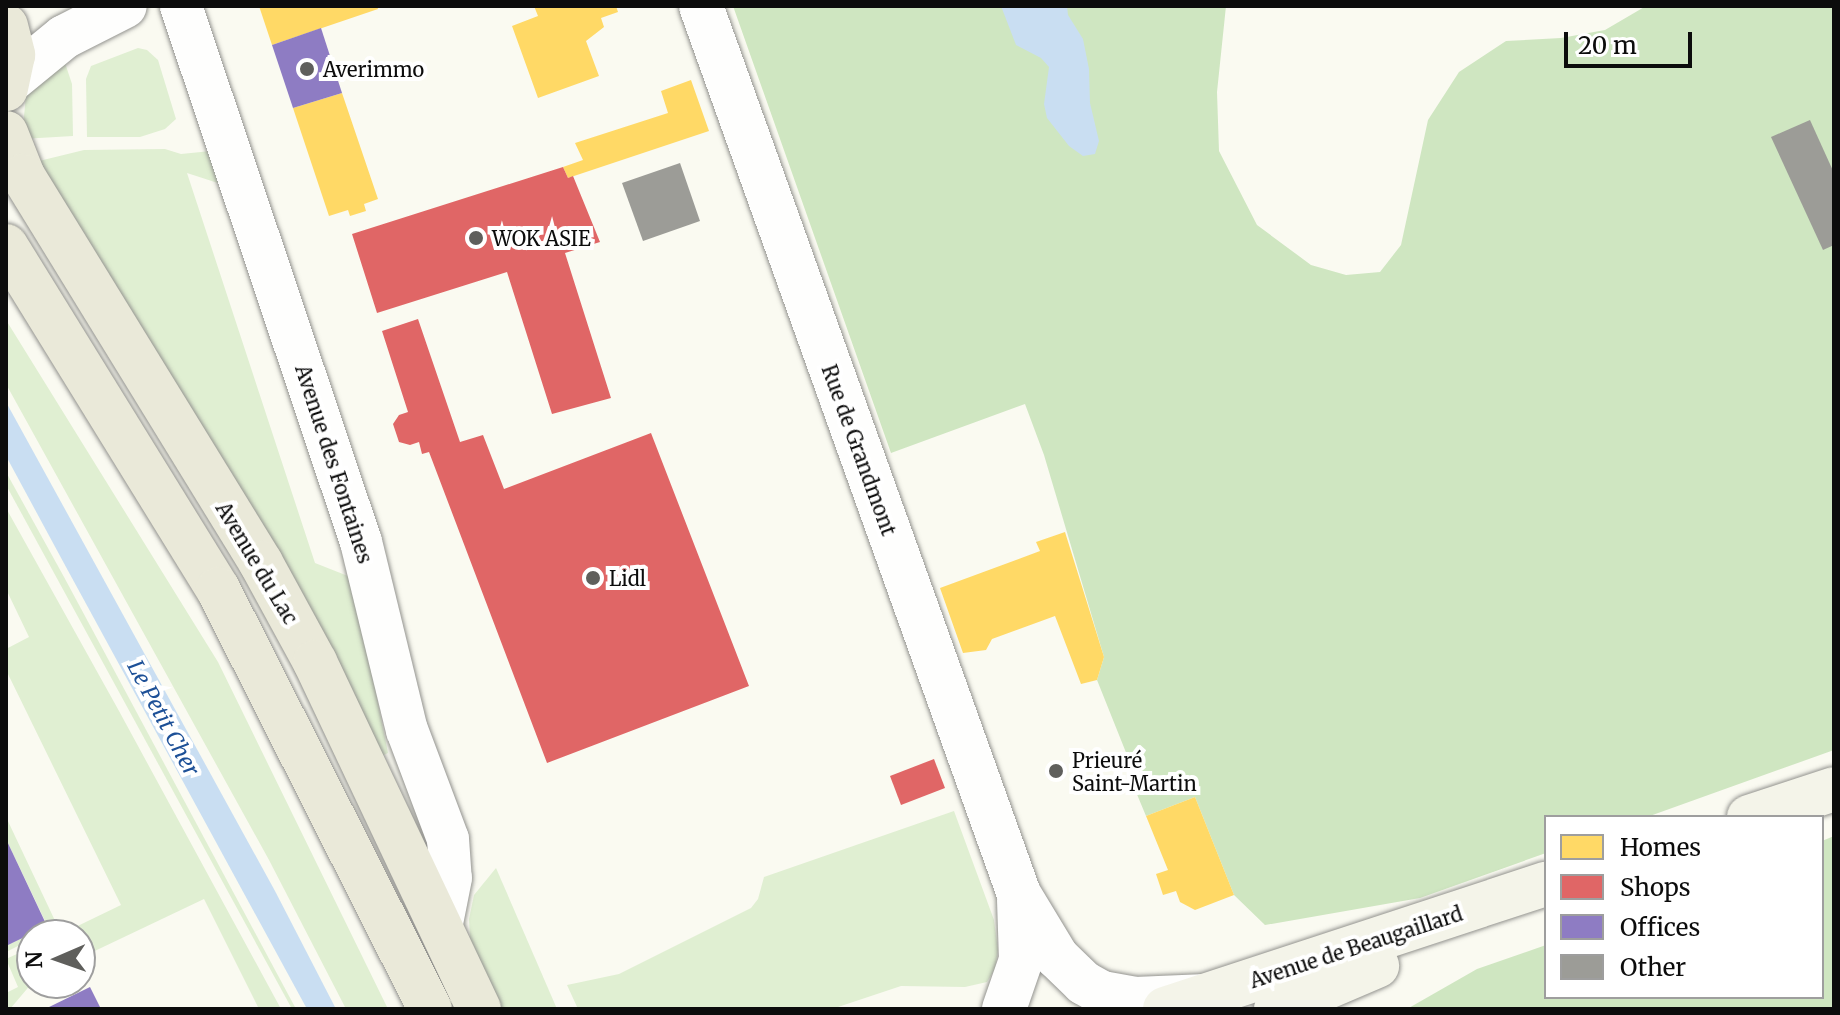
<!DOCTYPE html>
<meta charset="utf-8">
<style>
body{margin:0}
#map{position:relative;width:1840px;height:1015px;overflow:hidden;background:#fafaf1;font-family:Merriweather,serif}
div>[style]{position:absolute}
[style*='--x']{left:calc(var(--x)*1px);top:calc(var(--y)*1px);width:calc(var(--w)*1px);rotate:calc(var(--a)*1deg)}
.green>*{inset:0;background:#e0efd2}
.forest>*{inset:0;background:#cfe6c1}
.water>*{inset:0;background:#c9def2}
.homes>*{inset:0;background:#ffd966}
.shops>*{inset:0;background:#e06666}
.offices>*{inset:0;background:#8e7cc3}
.building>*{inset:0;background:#9c9c97}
.roads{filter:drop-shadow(0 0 2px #93938f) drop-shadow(0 0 2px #93938f)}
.minor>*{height:42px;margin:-21px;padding:0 21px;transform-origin:21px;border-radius:21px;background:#fefefd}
.tertiary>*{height:44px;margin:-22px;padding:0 22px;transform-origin:22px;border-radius:22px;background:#fefefd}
.secondary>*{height:44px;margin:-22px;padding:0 22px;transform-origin:22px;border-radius:22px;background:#f4f4e9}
.primary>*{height:44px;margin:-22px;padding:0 22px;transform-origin:22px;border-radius:22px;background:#eae9d9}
.dots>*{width:22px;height:22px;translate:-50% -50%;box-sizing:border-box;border:4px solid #fff;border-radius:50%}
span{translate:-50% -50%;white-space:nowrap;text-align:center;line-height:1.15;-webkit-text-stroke:8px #fff;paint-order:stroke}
.poi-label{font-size:20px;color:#0c0c0c}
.left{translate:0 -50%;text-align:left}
.street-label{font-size:20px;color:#0c0c0c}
.water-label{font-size:22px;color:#1d5097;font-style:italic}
.frame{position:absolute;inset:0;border:8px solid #0c0c0c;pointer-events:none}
.legend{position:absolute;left:1544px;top:815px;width:280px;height:184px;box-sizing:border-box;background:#fff;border:2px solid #9e9e9e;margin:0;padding:10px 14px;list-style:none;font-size:24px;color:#0c0c0c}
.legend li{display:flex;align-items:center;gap:16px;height:40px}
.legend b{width:40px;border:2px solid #9e9e9e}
.north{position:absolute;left:16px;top:919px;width:80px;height:80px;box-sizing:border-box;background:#fff;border:2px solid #9e9e9e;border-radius:50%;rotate:268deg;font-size:22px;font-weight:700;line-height:32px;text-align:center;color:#0c0c0c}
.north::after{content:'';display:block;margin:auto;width:28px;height:36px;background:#5f5f5c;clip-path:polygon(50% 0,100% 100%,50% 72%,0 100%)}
.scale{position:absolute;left:1564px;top:32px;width:128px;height:36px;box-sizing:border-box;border:4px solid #0c0c0c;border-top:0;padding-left:10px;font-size:24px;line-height:28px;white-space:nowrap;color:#0c0c0c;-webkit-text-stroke:6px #fff;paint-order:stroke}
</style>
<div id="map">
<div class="green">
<div style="clip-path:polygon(138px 48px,147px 50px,158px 60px,176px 119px,165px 129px,140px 137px,87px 137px,86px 79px,91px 66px)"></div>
<div style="clip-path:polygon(62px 54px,72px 84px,73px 136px,22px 139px,26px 95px)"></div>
<div style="clip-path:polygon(165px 149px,181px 154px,211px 151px,224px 185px,187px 173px,315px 563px,353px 578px,388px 753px,377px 758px,35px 162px,84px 150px)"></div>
<div style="clip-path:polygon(6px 320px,218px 662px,388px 1009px,346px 1009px,269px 860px,6px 384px)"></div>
<div style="clip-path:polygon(6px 472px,64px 577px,296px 1009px,292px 1009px,6px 485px)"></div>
<div style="clip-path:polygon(6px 508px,119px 711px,281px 1009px,259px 1009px,204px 899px,80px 958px,80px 935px,59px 935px,121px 905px,6px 670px,6px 649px,29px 637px,6px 589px)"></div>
<div style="clip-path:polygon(954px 811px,994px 920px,998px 950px,995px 969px,987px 982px,965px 987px,901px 986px,832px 1009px,578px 1009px,567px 985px,619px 974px,751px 908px,758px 899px,764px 877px)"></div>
<div style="clip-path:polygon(6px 817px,58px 927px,32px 935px,32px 939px,6px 952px,6px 946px,47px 925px,6px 839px)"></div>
<div style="clip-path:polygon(496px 868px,557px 1009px,495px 1009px,471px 954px,469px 919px,474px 895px)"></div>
<div style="clip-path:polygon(32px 947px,32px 983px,10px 1009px,6px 1009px,6px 993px,18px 987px,6px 959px)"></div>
</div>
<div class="forest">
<div style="clip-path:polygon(733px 6px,1226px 6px,1217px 92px,1219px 151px,1257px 225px,1311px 265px,1346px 275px,1380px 272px,1401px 245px,1428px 120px,1459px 72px,1506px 41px,1561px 38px,1605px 30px,1646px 6px,1834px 6px,1834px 750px,1647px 817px,1546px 817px,1546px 853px,1420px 898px,1265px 925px,1234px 895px,1195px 797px,1146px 816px,1126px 768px,1131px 765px,1097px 680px,1104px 657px,1044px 455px,1025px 404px,891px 453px)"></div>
<div style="clip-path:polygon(1834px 836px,1834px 1009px,1407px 1009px,1477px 969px,1546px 945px,1546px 997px,1822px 997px,1822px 841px)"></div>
</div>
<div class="water">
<div style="clip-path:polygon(1001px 6px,1067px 6px,1068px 15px,1083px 39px,1089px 69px,1090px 103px,1099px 141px,1095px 154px,1083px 156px,1069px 146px,1047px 118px,1044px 104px,1049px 67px,1041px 58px,1016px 45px)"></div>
<div style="clip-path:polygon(6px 402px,275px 891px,336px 1009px,307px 1009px,66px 567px,6px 456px)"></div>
</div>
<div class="homes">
<div style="clip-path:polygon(259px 6px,377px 6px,378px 9px,272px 45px)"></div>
<div style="clip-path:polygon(534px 6px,616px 6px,618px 12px,601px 18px,604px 27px,586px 41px,599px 76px,538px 98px,512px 26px,538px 16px)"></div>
<div style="clip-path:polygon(691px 80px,709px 131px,568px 178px,563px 167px,583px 160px,575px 143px,668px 113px,661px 91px)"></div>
<div style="clip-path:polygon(342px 93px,378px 199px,364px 204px,366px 211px,350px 216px,348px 210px,329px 216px,293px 108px)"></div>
<div style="clip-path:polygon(1065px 532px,1104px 657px,1097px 680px,1081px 684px,1055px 616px,992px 639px,986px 650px,963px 653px,940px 588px,1040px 551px,1036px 542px)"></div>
<div style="clip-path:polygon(1195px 797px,1234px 895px,1195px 910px,1180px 902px,1176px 891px,1163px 895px,1156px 874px,1168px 870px,1146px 816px)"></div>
</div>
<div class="shops">
<div style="clip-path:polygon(563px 167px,568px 178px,573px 176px,600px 242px,565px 253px,611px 398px,552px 414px,507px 272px,377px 313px,352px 234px)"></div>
<div style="clip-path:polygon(418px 319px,460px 442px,483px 435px,504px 489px,651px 433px,749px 686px,547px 763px,429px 452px,422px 454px,419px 442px,410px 445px,399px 442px,393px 424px,399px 415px,408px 412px,382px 331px)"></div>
<div style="clip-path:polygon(934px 759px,945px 788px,901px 805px,890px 776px)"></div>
</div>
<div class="offices">
<div style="clip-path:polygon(321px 28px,342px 93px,293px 108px,272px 45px)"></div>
<div style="clip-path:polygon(6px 839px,47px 926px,6px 946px)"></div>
<div style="clip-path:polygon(90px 987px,101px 1009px,45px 1009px)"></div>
</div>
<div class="building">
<div style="clip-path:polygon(1810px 120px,1834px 173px,1834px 245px,1823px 250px,1771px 137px)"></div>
<div style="clip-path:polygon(680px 163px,700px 221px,643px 241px,622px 183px)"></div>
</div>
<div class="roads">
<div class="minor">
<div style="--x:181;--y:6;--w:565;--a:71.44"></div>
<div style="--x:361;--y:542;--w:194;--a:76.3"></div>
<div style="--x:407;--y:730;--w:116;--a:69.4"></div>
<div style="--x:448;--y:839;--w:39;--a:86"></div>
<div style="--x:451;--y:878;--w:51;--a:101.3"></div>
</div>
<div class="tertiary">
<div style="--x:701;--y:6;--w:943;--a:70.3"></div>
<div style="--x:1019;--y:894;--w:74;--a:58.9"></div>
<div style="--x:1057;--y:957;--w:37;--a:44"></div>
<div style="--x:1084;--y:983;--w:21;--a:29"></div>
<div style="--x:1102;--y:993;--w:34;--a:10"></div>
<div style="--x:1135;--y:999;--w:72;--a:-2.4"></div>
<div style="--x:9;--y:82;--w:71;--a:-39.3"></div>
<div style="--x:64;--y:37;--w:68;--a:-26.9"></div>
<div style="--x:1004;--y:1009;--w:52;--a:-70.9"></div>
<div style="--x:1021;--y:960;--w:60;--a:-91.9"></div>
</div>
<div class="secondary">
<div style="--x:1749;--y:817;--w:89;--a:-18.2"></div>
<div style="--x:1165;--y:1009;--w:401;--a:-18.2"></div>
<div style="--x:1276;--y:1009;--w:110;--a:-23.1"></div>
</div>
<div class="primary">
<div style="--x:6;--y:26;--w:30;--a:76"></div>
<div style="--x:13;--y:55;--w:35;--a:102"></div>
<div style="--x:6;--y:133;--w:46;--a:68.4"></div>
<div style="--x:23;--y:176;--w:454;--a:58.4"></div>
<div style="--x:261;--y:563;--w:113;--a:61.4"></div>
<div style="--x:315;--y:662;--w:384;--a:64.7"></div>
<div style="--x:6;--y:246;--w:403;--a:58.3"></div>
<div style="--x:218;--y:589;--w:470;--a:63.2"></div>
</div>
</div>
<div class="dots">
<div style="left:307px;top:69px;background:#5f5f5c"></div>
<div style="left:476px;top:238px;background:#5f5f5c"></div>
<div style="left:593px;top:578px;background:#5f5f5c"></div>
<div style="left:1056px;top:771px;background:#5f5f5c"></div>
</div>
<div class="poi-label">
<span class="left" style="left:323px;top:69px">Averimmo</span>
<span class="left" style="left:492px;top:238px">WOK ASIE</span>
<span class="left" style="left:609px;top:578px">Lidl</span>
<span class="left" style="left:1072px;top:772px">Prieuré<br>Saint-Martin</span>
</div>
<div class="street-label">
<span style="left:859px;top:450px;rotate:70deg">Rue de Grandmont</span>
<span style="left:334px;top:464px;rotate:72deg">Avenue des Fontaines</span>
<span style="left:257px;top:563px;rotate:59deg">Avenue du Lac</span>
<span style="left:1356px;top:947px;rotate:-18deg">Avenue de Beaugaillard</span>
</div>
<div class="water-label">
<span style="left:163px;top:718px;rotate:62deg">Le Petit Cher</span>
</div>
<div class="frame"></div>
<ul class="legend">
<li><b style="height:22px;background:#ffd966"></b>Homes</li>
<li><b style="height:22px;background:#e06666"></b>Shops</li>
<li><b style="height:22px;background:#8e7cc3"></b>Offices</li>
<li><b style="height:22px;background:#9c9c97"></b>Other</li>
</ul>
<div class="north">N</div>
<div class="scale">20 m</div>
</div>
